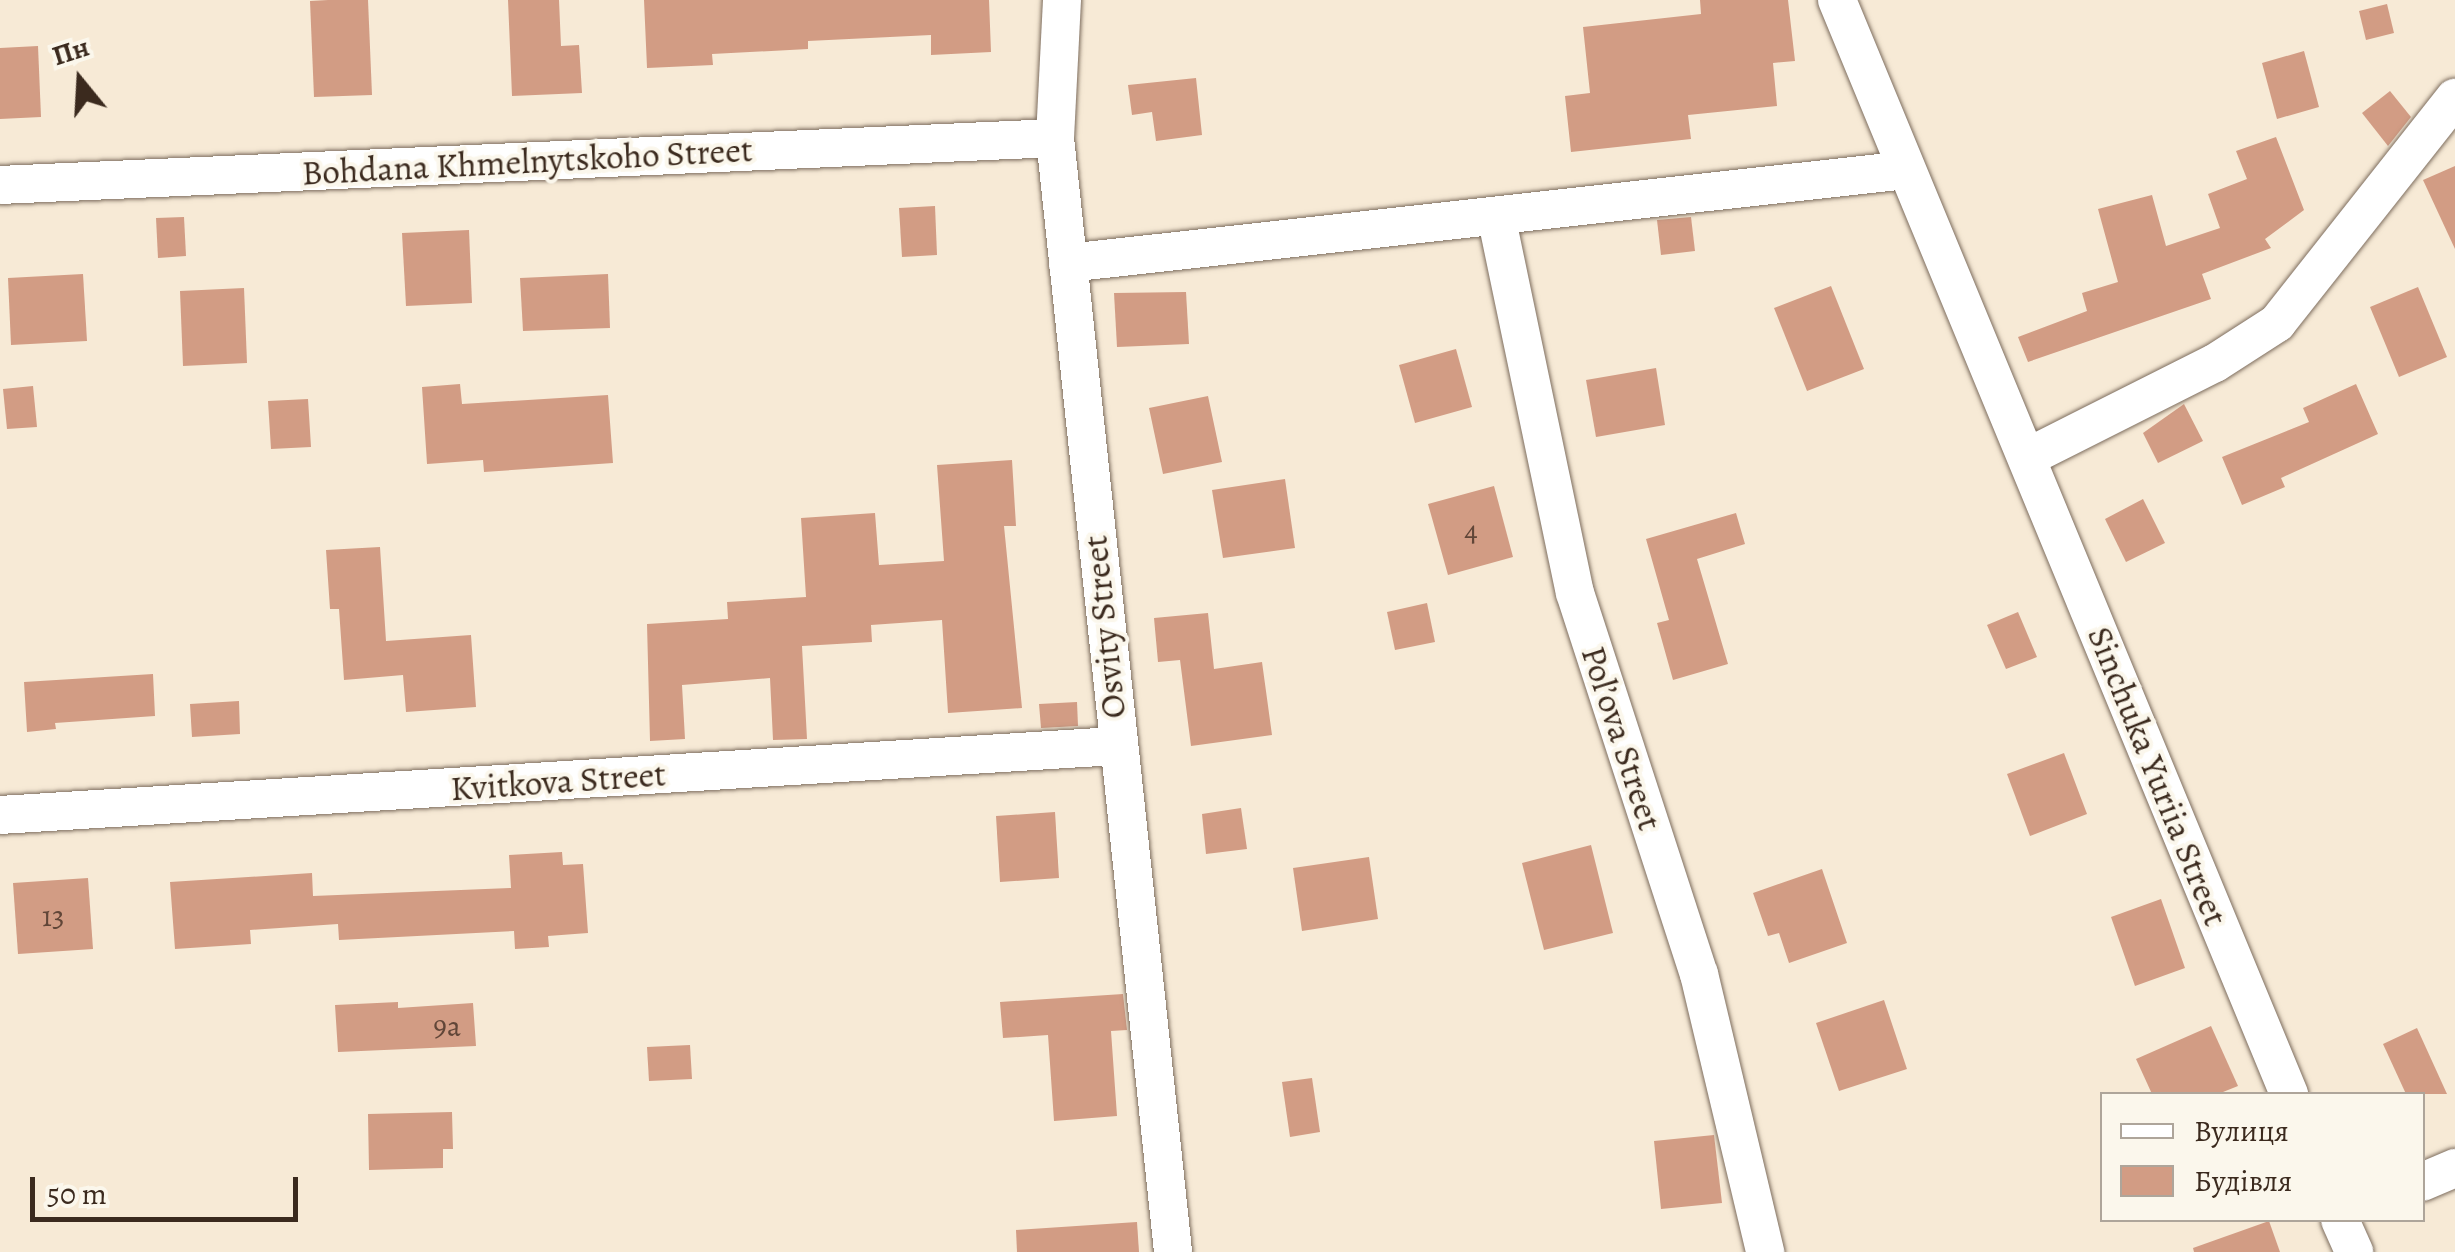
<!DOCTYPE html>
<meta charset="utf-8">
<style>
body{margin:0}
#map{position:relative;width:2455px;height:1252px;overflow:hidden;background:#f7ead6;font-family:Alegreya,serif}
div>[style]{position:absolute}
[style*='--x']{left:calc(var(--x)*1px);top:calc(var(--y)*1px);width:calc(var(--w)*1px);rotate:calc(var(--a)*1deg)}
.building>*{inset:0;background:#d29c84}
.roads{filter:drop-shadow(0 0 2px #7d6d5e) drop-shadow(0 0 2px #7d6d5e)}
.minor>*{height:38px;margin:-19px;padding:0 19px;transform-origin:19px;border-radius:19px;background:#fff}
span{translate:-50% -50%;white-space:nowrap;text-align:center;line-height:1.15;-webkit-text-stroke:8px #fbf7ec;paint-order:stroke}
.number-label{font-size:30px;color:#614638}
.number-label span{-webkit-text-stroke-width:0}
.street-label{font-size:35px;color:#3b2a1e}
.legend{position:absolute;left:2100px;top:1092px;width:325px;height:130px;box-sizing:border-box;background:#fbf7ec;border:2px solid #aea59a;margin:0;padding:12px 18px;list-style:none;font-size:30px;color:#3b2a1e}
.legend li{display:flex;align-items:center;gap:20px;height:50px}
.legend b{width:50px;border:2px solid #aea59a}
.north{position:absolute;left:30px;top:30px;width:100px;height:100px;-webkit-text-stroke:8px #fbf7ec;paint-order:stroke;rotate:342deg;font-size:28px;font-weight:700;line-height:40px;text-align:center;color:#3b2a1e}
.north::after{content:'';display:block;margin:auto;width:35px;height:45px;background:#3b2a1e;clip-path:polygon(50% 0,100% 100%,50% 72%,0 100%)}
.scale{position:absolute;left:30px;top:1177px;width:268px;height:45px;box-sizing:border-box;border:5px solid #3b2a1e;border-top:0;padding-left:12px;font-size:30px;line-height:35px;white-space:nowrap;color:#3b2a1e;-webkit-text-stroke:8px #fbf7ec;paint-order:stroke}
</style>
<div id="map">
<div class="building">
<div style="clip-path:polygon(328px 0,368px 0,372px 95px,314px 97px,310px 1px)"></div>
<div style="clip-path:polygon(508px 0,559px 0,561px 46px,579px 45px,582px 93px,512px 96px)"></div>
<div style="clip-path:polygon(644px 0,989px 0,991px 52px,931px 55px,931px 35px,808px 41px,808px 49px,712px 54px,713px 65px,647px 68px)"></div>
<div style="clip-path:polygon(1700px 0,1788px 0,1795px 61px,1773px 63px,1777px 106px,1688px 115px,1691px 139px,1571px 152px,1565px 96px,1590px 93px,1583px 27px,1701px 14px)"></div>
<div style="clip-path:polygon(2387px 4px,2394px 33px,2366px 40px,2359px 11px)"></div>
<div style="clip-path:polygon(38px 46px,41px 117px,0 119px,0 48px)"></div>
<div style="clip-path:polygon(2304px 51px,2319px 107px,2277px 119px,2262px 63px)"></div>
<div style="clip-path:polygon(1196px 78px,1202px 135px,1156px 141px,1152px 112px,1132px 115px,1128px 85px)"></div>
<div style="clip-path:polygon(2390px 91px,2411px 117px,2388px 146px,2362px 113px)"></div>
<div style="clip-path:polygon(2276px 137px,2304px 210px,2265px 239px,2271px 248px,2202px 274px,2211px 299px,2028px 362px,2018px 337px,2087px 311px,2082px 293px,2118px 282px,2098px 209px,2152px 195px,2166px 246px,2220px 228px,2208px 194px,2247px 179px,2236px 151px)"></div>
<div style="clip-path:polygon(2455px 166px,2455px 249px,2423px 180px)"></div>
<div style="clip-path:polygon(935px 206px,937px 255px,902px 257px,899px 208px)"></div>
<div style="clip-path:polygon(184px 217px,186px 256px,158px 258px,156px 218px)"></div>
<div style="clip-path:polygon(1691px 217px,1695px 251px,1661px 255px,1657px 220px)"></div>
<div style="clip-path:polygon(469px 230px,472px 303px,406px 306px,402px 233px)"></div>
<div style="clip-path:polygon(83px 274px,87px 341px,11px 345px,8px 278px)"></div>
<div style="clip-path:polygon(608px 274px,610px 328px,523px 331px,520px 278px)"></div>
<div style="clip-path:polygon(1831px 286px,1864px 369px,1807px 391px,1774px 308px)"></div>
<div style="clip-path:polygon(2418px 287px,2447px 357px,2399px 377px,2370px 307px)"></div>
<div style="clip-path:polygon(244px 288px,247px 363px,183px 366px,180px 291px)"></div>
<div style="clip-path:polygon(1186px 292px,1189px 344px,1117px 347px,1114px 293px)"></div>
<div style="clip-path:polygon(1456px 349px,1472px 407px,1415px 423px,1399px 365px)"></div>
<div style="clip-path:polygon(1656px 368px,1665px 425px,1596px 437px,1586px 380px)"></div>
<div style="clip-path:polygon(460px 384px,462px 404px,608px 395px,613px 463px,484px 472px,483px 460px,427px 464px,422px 387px)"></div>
<div style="clip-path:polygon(2356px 384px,2378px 434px,2281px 478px,2285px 487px,2242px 505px,2222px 457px,2309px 422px,2303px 408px)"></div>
<div style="clip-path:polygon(33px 386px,37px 427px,7px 429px,3px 389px)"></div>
<div style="clip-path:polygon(1208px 396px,1222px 462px,1163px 474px,1149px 408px)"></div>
<div style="clip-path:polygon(308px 399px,311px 447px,271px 449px,268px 401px)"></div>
<div style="clip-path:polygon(2184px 404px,2203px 441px,2158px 463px,2143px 433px)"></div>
<div style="clip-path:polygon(1012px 460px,1016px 526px,1004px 526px,1022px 708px,948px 713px,942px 620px,871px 625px,872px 642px,802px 646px,807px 739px,773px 740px,770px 678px,682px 685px,685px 739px,650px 741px,647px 624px,728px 619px,727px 602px,806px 597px,801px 518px,875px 513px,879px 565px,944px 561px,937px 465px)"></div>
<div style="clip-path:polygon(1285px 479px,1295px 548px,1223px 558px,1212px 490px)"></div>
<div style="clip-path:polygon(1494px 486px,1513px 557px,1448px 575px,1428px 504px)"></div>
<div style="clip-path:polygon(2143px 499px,2165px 543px,2126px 562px,2105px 519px)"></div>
<div style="clip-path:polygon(1736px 513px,1745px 544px,1697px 559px,1728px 664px,1673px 680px,1657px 623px,1669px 620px,1646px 539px)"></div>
<div style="clip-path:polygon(380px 547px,386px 641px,471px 635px,476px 707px,406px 712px,403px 675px,344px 680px,339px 609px,330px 609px,326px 550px)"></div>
<div style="clip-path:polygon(1427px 603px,1435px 642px,1395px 650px,1387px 612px)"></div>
<div style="clip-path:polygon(2018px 612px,2037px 657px,2006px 669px,1987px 625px)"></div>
<div style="clip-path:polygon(1208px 613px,1214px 669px,1262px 662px,1272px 735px,1191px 746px,1180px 660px,1158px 662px,1154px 618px)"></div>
<div style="clip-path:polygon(153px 674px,155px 716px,55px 723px,56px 729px,27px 732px,24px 682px)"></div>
<div style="clip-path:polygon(239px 701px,240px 734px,192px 737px,190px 704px)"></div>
<div style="clip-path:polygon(1077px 702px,1078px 726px,1041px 728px,1039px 704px)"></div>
<div style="clip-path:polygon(2064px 753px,2087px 814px,2030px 836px,2007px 774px)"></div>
<div style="clip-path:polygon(1241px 808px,1247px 849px,1206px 854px,1202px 814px)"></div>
<div style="clip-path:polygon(1055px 812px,1059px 878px,1000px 882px,996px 816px)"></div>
<div style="clip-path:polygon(1591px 845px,1613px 933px,1544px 950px,1522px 863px)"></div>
<div style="clip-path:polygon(562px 852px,563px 865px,583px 864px,588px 933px,548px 936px,549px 947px,515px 949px,514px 931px,339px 940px,338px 924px,250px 930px,251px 944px,175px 949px,170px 882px,312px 873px,313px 896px,511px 888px,509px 855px)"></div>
<div style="clip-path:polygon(1369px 857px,1378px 919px,1302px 931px,1293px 868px)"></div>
<div style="clip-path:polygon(1822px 869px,1847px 943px,1789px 963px,1779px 933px,1768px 936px,1753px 893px)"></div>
<div style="clip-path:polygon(88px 878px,93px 949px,18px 954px,13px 883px)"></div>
<div style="clip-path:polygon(2161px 899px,2185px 968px,2135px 986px,2111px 917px)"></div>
<div style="clip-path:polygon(1123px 994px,1127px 1030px,1111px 1031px,1117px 1116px,1054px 1121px,1048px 1035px,1003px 1038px,1000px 1002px)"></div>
<div style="clip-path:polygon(1884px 1000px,1907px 1069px,1839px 1091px,1816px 1023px)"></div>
<div style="clip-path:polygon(398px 1002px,398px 1008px,473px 1003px,476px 1046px,338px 1052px,335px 1005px)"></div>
<div style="clip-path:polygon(2211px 1026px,2238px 1086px,2218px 1094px,2152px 1094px,2136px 1059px)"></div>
<div style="clip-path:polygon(2417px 1028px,2447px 1094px,2406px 1094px,2383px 1044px)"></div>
<div style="clip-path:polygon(690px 1045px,692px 1079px,649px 1081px,647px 1047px)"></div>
<div style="clip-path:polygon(1312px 1078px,1320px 1132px,1290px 1137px,1282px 1082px)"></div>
<div style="clip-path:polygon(452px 1112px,453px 1149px,443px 1149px,443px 1168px,369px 1170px,368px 1114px)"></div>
<div style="clip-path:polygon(1714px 1135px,1722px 1203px,1661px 1209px,1654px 1141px)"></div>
<div style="clip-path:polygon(2269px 1221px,2280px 1252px,2194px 1252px,2193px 1248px)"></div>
<div style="clip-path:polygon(1137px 1222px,1139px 1252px,1017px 1252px,1016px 1230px)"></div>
</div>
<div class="roads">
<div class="minor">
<div style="--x:1062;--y:0;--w:138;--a:92.9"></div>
<div style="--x:1055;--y:138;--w:1120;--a:83.95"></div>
<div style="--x:1837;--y:0;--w:1184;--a:67.55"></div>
<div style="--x:0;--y:185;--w:1056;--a:-2.55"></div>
<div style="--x:1497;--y:220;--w:381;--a:78.2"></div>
<div style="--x:1575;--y:593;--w:401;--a:72"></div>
<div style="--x:1699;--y:974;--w:286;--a:76.6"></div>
<div style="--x:1068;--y:263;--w:843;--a:-6.33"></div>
<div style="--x:2028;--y:457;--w:209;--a:-26.7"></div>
<div style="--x:2215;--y:363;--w:74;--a:-32.8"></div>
<div style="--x:2277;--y:323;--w:287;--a:-51.7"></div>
<div style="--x:0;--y:815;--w:1118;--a:-3.54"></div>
<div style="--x:2422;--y:1182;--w:36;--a:-23"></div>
<div style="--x:2340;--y:1220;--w:35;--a:66"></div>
</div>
</div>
<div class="number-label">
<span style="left:1471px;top:531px">4</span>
<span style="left:53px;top:916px">13</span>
<span style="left:447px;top:1026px">9а</span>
</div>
<div class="street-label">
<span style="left:527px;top:161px;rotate:-3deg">Bohdana Khmelnytskoho Street</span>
<span style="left:1104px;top:627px;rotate:-96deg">Osvity Street</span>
<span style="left:1622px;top:738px;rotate:72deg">Pol’ova Street</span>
<span style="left:2158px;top:776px;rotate:68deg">Sinchuka Yuriia Street</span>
<span style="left:558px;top:781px;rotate:-4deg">Kvitkova Street</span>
</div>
<ul class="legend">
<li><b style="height:12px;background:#fff"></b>Вулиця</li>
<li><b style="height:28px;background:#d29c84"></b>Будівля</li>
</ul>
<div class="north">Пн</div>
<div class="scale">50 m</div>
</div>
